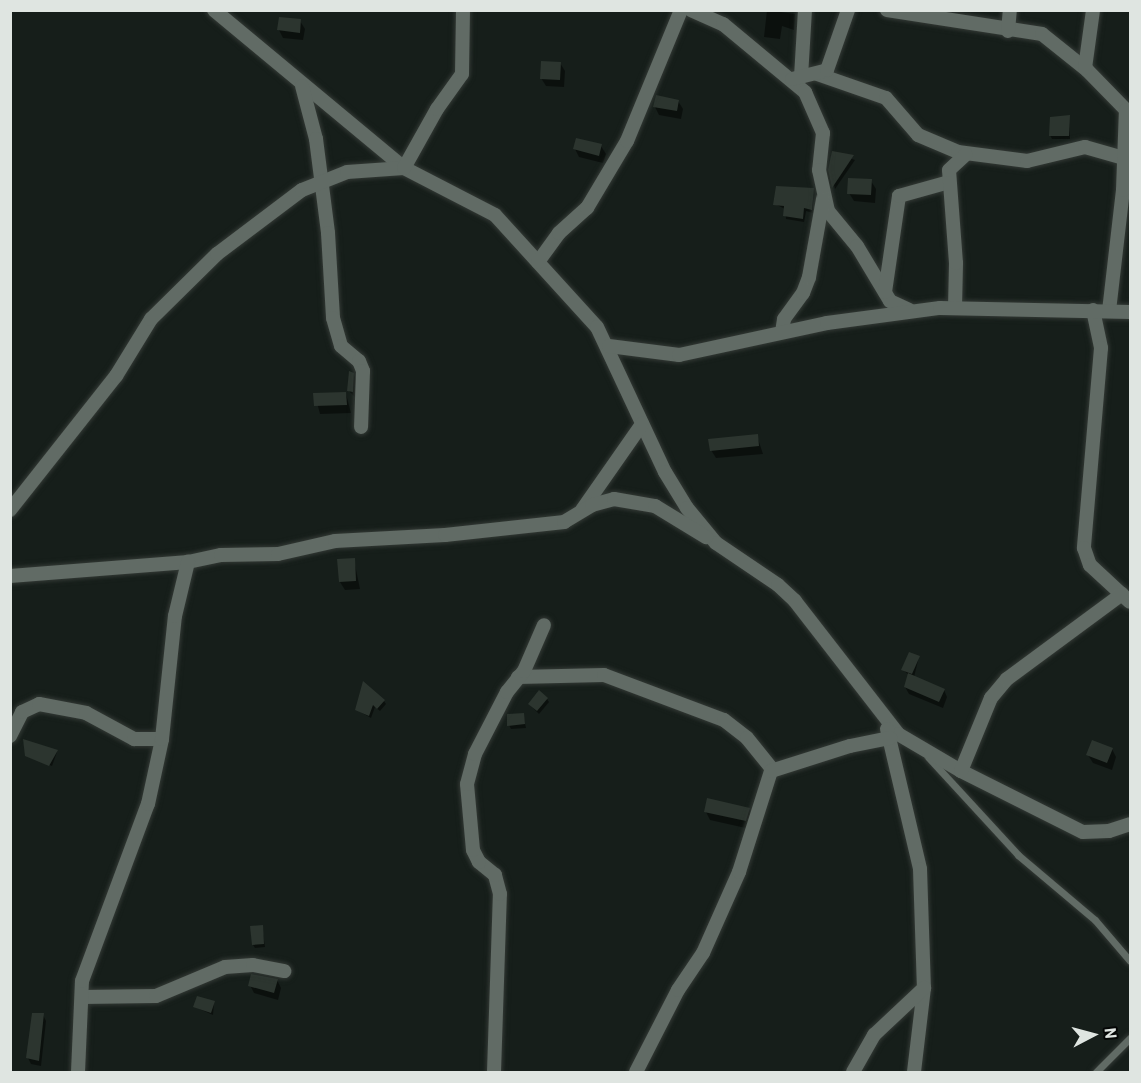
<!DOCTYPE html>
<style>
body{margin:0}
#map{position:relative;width:1141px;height:1083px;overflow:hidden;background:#161e1a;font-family:Barlow,sans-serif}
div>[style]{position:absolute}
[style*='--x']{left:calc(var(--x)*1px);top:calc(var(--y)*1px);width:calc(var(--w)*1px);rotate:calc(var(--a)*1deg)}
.shadow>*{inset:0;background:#0007}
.building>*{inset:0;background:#2c352f}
.roads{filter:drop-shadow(0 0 2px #333935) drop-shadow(0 0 2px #333935)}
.service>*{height:7px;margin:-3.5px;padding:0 3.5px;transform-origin:3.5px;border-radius:3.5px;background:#616b65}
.minor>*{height:14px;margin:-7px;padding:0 7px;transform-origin:7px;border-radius:7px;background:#616b65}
span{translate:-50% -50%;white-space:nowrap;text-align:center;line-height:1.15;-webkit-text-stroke:6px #050706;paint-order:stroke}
.frame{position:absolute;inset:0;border:12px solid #dfe5e1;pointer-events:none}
.north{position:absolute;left:1063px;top:1005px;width:60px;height:60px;-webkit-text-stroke:4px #050706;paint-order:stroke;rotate:84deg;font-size:16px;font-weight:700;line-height:24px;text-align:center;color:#dfe5e1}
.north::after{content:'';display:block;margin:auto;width:21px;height:27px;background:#dfe5e1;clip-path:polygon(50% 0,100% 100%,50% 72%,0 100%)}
</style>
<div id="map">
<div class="shadow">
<div style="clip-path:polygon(767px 10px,795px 14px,794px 30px,782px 26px,780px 39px,764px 37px)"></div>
<div style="clip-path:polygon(300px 21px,305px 29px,303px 40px,283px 38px,279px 30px)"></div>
<div style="clip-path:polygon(560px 63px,565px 71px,564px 87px,546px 86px,541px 78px)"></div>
<div style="clip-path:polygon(678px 101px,683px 109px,681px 119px,659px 115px,655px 107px)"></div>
<div style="clip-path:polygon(1069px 117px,1070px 139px,1052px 139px,1050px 135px)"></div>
<div style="clip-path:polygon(601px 146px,606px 154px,603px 163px,579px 157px,575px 149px)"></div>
<div style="clip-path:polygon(833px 152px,855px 160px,835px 189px,830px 170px)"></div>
<div style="clip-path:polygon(871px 181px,876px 189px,875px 203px,854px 201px,849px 193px)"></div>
<div style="clip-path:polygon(813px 190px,813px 213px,806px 211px,804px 222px,786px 219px,785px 209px,775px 204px)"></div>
<div style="clip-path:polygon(353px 374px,358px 382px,357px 399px,349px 391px)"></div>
<div style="clip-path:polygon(346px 394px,351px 413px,320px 414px,315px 395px)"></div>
<div style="clip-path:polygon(757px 436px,763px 454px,716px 458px,711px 450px)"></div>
<div style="clip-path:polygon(354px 560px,360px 589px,345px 590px,340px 582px)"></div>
<div style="clip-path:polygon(919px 657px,914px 677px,944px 690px,947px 697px,943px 708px,909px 694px,905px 687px,909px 675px,903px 670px)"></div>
<div style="clip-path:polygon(547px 699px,549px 702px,539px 714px,529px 704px)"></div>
<div style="clip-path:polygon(384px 701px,386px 704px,380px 711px,375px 707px,371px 718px,357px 710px)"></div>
<div style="clip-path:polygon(523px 714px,526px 728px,511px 729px,509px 725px)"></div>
<div style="clip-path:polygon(1112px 749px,1116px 757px,1112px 770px,1093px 763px,1088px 755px)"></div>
<div style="clip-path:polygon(57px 752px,52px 766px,26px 755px)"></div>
<div style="clip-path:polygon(749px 810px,753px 818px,750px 829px,710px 820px,706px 812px)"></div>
<div style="clip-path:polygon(262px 927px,265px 947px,255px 948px,253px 945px)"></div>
<div style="clip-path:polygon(277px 980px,281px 988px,278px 1000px,254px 993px,250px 985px)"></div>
<div style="clip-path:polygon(214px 1003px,213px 1015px,195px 1007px)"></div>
<div style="clip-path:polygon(43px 1015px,46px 1021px,41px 1066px,31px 1064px,28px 1058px)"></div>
</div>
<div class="building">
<div style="clip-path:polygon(279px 17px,301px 19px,300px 33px,277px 30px)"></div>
<div style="clip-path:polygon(541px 61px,561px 62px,560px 80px,540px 79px)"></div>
<div style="clip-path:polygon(656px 95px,679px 100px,677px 111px,653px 107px)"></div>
<div style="clip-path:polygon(1070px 115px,1069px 136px,1049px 136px,1050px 117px)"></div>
<div style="clip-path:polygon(576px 138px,602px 144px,599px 156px,573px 149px)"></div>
<div style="clip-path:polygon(832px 151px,854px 155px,832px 188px,828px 170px)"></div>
<div style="clip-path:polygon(848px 178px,872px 179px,871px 195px,847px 194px)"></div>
<div style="clip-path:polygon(776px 186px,814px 188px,812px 210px,804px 208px,803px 219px,783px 216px,784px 206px,773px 205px)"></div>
<div style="clip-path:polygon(349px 371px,354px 373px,353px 392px,347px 391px)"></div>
<div style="clip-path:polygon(346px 392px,347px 405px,314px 406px,313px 393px)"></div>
<div style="clip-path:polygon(758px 434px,759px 446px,710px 451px,708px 439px)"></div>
<div style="clip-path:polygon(355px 558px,356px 581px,339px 582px,337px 559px)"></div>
<div style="clip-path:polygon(909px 652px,920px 656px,912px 674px,901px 670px)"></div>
<div style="clip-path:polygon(908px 673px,945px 689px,939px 702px,904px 687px)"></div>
<div style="clip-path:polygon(363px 681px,385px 700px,377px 709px,373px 705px,369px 716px,355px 710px)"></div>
<div style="clip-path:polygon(539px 690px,548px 698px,537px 711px,528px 704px)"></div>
<div style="clip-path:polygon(524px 713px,525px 724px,507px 726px,507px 714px)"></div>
<div style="clip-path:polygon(23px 739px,58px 750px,49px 766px,25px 756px)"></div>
<div style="clip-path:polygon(1092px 740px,1113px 748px,1107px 763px,1086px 755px)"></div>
<div style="clip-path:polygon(707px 798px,750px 808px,746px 821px,704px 812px)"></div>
<div style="clip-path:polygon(263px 925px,264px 944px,252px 945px,250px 926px)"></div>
<div style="clip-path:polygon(251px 974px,278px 979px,274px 993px,248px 986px)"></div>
<div style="clip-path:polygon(197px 996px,215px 1001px,211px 1013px,193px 1007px)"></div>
<div style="clip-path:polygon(32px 1013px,44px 1013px,39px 1061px,26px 1058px)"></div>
</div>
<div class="roads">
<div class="service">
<div style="--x:928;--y:757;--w:133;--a:47.4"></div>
<div style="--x:1018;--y:855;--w:101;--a:40.2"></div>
<div style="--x:1095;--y:920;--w:54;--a:49.5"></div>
<div style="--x:1096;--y:1072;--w:48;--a:-45"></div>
</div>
<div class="minor">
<div style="--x:214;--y:10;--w:247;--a:39.7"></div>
<div style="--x:404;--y:168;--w:102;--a:27.3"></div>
<div style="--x:495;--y:215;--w:151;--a:47.7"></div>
<div style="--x:597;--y:327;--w:160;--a:64.9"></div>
<div style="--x:665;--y:472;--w:42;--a:58.6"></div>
<div style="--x:687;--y:508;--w:45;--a:50.4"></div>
<div style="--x:716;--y:543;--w:75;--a:34.1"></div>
<div style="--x:778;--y:585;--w:23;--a:43"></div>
<div style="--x:795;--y:601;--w:168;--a:52.2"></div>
<div style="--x:898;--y:734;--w:73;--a:30.4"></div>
<div style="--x:961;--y:771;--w:136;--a:26.6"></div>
<div style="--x:1083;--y:832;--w:26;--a:-2"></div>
<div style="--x:1109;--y:831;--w:22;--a:-18"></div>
<div style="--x:691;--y:10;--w:35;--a:24"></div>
<div style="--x:723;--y:24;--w:107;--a:39.7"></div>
<div style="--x:805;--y:92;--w:45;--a:66.3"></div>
<div style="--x:823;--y:133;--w:37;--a:96"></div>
<div style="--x:819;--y:170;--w:42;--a:77.6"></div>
<div style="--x:828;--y:211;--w:45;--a:50.4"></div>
<div style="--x:857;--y:246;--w:64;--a:59"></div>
<div style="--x:890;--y:301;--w:21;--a:25"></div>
<div style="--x:887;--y:10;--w:157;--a:8.8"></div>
<div style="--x:1042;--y:34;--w:58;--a:38.7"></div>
<div style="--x:1087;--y:70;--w:62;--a:45.7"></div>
<div style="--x:1008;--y:31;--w:21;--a:-85"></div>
<div style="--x:1085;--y:68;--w:59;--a:-82.1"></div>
<div style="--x:817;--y:74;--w:73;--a:19.2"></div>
<div style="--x:886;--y:98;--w:49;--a:49.1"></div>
<div style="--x:918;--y:135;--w:43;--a:23"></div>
<div style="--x:958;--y:152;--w:70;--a:7.4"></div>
<div style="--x:1027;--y:161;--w:60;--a:-13.6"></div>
<div style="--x:1085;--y:147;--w:41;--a:15.8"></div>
<div style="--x:801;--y:77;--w:67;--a:-86.6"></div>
<div style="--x:792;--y:79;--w:36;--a:-14"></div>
<div style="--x:827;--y:70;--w:64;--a:-70.7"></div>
<div style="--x:302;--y:86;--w:55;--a:75.2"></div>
<div style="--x:316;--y:139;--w:95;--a:82.7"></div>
<div style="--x:328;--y:233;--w:85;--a:86.6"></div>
<div style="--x:333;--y:318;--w:29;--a:74"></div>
<div style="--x:341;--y:346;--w:23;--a:40"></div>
<div style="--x:359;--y:361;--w:11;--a:68"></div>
<div style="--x:363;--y:371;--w:56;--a:92"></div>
<div style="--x:538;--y:262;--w:36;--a:-54"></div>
<div style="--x:559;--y:233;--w:38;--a:-42"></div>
<div style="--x:587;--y:208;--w:78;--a:-59.2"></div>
<div style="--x:627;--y:141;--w:142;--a:-67.6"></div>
<div style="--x:885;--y:292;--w:97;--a:-81.7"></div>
<div style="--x:899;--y:196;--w:52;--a:-15.6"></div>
<div style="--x:955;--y:308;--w:45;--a:-88.7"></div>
<div style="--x:956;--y:263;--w:93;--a:-94.3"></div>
<div style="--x:949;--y:170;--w:23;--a:-43"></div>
<div style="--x:1093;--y:310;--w:39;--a:78"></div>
<div style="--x:1101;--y:348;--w:201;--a:94.9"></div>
<div style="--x:1084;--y:548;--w:18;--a:71"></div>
<div style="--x:1090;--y:565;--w:54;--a:42.8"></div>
<div style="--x:1109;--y:311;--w:122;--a:-83.4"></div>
<div style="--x:1123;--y:190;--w:80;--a:-87.9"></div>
<div style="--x:782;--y:332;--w:13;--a:-81"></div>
<div style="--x:784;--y:319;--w:32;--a:-54"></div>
<div style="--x:803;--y:293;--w:17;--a:-69"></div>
<div style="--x:809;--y:277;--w:79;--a:-79.8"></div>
<div style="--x:609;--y:346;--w:71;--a:7.3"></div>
<div style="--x:679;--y:355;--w:151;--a:-12.2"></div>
<div style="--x:827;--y:323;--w:114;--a:-7.6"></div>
<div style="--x:940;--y:308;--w:190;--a:1.2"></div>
<div style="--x:10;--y:510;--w:171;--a:-51.7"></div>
<div style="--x:116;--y:376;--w:67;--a:-58.4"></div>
<div style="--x:151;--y:319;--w:93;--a:-44.6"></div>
<div style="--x:217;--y:254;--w:106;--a:-37"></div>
<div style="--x:302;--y:190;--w:48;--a:-21.8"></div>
<div style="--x:347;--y:172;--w:57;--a:-4"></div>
<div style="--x:404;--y:168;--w:68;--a:-60.8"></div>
<div style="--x:437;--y:109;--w:43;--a:-54.5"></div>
<div style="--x:462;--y:74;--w:64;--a:-89.1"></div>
<div style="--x:582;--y:510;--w:105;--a:-55.1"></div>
<div style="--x:10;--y:576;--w:179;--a:-4.5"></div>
<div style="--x:188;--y:562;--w:34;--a:-12"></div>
<div style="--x:221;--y:555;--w:57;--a:-1"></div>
<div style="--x:278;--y:554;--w:58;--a:-12.8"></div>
<div style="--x:335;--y:541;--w:110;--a:-3.1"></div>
<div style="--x:445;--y:535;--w:120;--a:-6.2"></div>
<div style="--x:564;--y:522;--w:33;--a:-31"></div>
<div style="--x:592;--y:505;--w:23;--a:-15"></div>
<div style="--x:614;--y:499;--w:42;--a:9.7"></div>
<div style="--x:655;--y:506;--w:60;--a:31.3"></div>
<div style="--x:518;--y:677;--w:86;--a:-1.3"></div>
<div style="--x:604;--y:675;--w:128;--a:20.6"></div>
<div style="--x:724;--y:720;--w:29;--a:38"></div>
<div style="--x:747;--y:738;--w:40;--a:51"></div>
<div style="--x:887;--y:729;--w:144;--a:76.7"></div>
<div style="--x:920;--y:869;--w:119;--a:88.1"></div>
<div style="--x:924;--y:988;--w:85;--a:96.8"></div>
<div style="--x:10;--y:736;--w:27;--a:-63"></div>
<div style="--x:22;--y:712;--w:19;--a:-25"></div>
<div style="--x:39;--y:704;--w:48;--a:10.8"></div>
<div style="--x:86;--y:713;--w:55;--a:28.4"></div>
<div style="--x:134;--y:739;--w:28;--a:0"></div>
<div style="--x:961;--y:771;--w:79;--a:-67.7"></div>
<div style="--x:991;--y:698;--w:25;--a:-50"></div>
<div style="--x:1007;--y:679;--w:143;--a:-36.5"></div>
<div style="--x:82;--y:997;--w:74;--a:-0.8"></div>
<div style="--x:156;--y:996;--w:75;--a:-22.8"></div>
<div style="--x:225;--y:967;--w:28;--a:-4"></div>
<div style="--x:253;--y:965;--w:32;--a:11"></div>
<div style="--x:78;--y:1072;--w:91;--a:-87.5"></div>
<div style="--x:82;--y:981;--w:189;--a:-69.6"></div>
<div style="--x:148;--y:804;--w:66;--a:-77.8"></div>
<div style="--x:162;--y:739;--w:124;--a:-84"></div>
<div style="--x:175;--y:616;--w:56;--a:-76.5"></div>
<div style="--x:494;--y:1072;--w:178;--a:-88.1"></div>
<div style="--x:500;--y:894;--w:20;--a:-105"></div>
<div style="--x:495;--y:875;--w:21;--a:-141"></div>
<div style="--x:479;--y:862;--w:13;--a:-117"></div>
<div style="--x:473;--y:850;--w:66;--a:-95.2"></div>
<div style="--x:467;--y:784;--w:31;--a:-75"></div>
<div style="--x:475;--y:754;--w:70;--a:-62.7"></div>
<div style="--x:507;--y:692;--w:27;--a:-51"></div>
<div style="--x:524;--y:671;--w:50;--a:-66.5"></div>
<div style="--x:636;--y:1072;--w:92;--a:-62.9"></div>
<div style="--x:678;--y:990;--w:45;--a:-56"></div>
<div style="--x:703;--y:953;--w:89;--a:-66"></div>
<div style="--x:739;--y:872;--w:106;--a:-72.4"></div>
<div style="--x:771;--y:771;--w:83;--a:-17.6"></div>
<div style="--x:850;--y:746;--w:41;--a:-11.3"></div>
<div style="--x:853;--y:1072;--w:43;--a:-60.4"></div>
<div style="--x:874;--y:1035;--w:69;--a:-43.2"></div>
</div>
</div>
<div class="frame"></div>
<div class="north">N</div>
</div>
